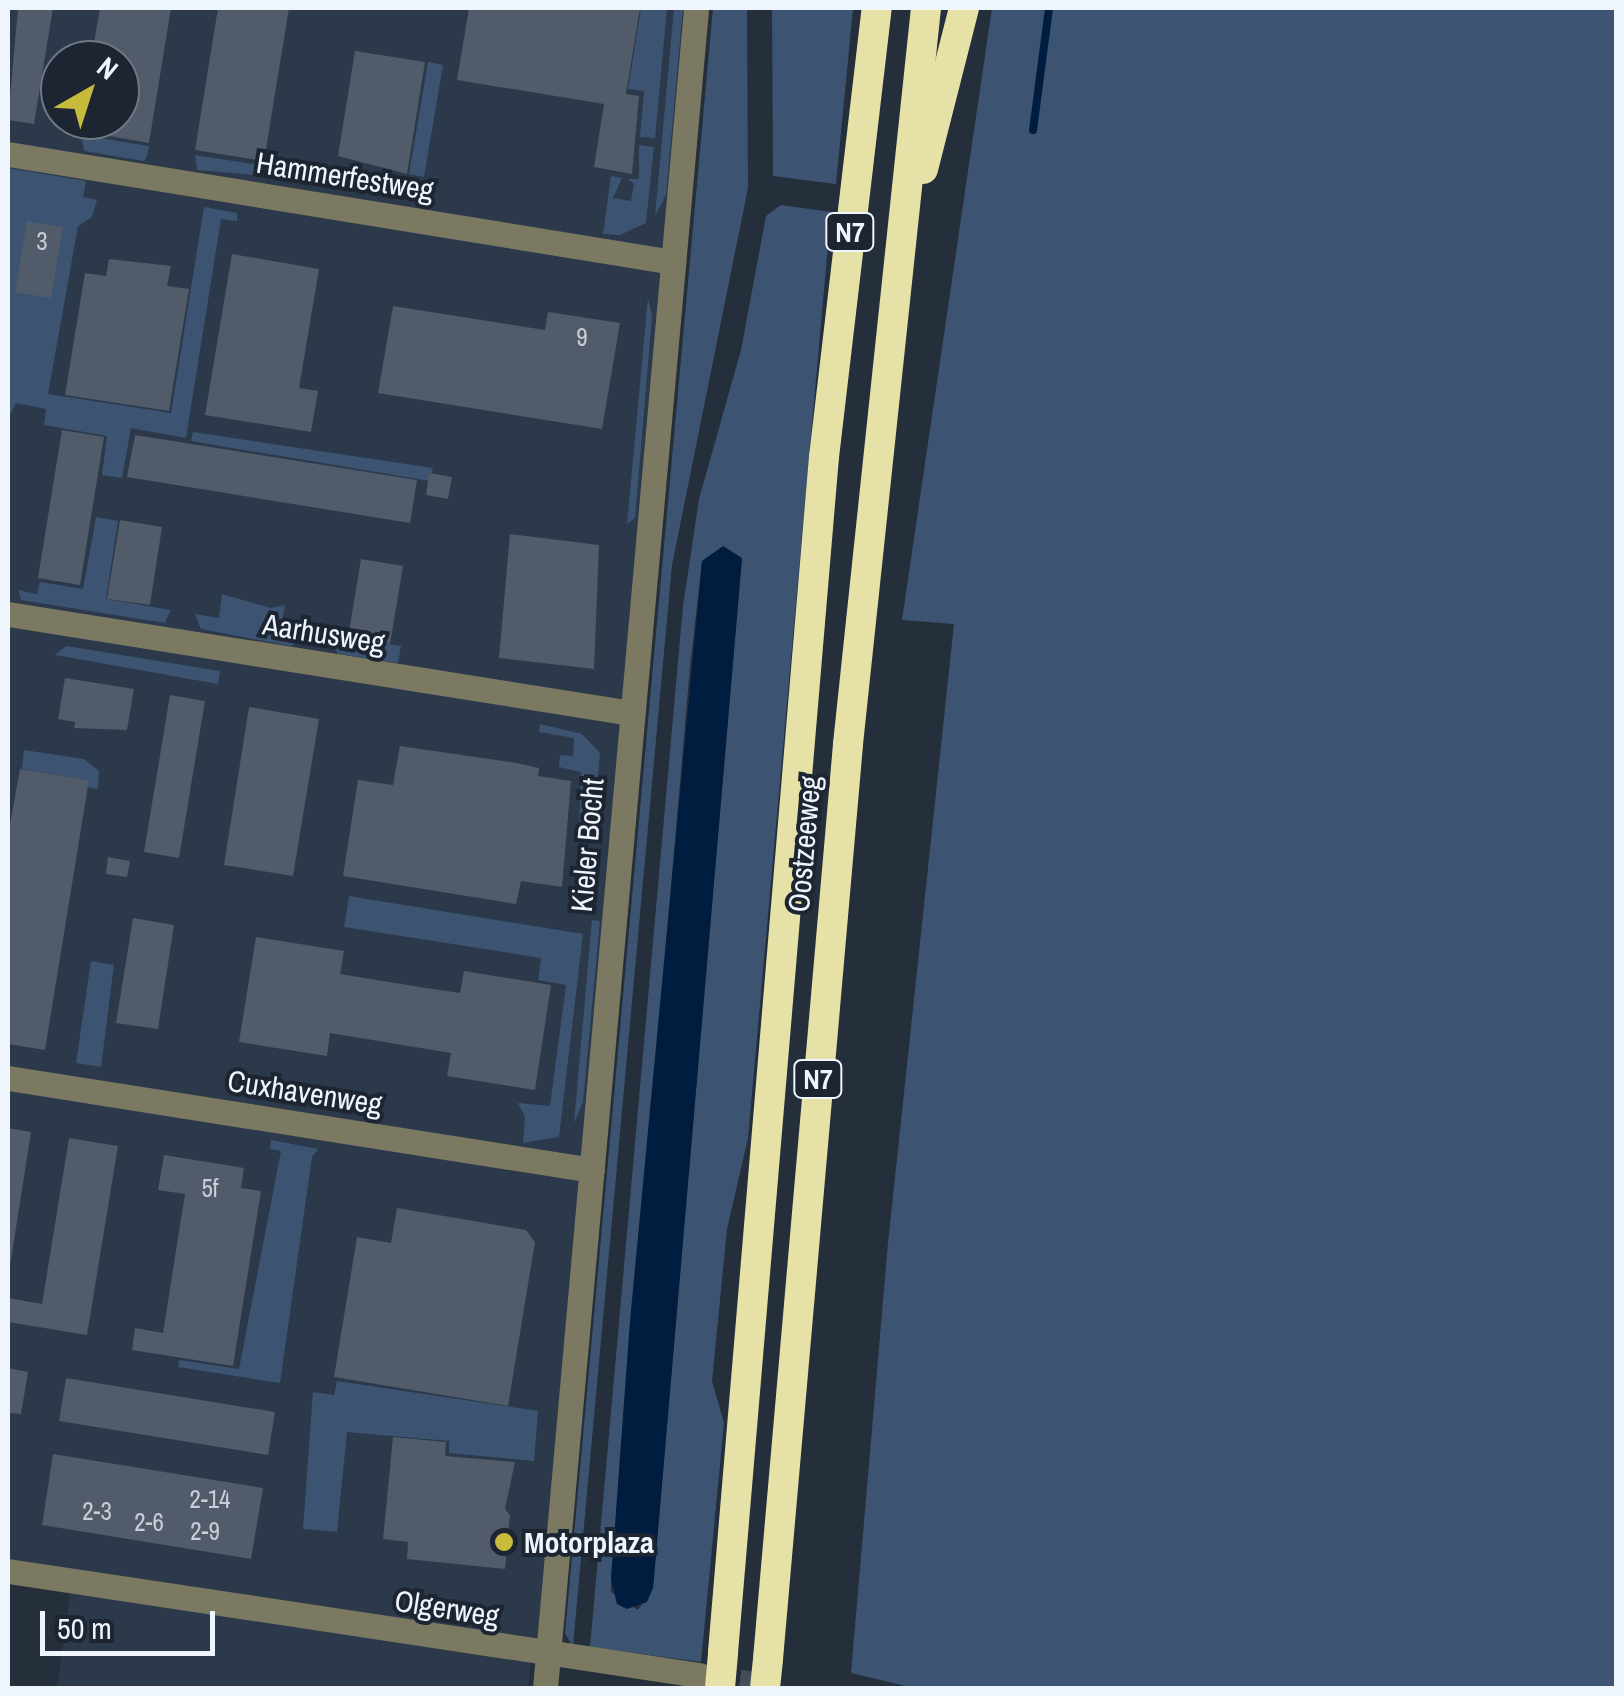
<!DOCTYPE html>
<style>
body{margin:0}
#map{position:relative;width:1624px;height:1696px;overflow:hidden;background:#252f3b;font-family:"Archivo Narrow",sans-serif}
div>[style]{position:absolute}
[style*='--x']{left:calc(var(--x)*1px);top:calc(var(--y)*1px);width:calc(var(--w)*1px);rotate:calc(var(--a)*1deg)}
.built>*{inset:0;background:#2b394a}
.green>*{inset:0;background:#3c5472}
.water>*{inset:0;background:#001d40}
.stream>*{height:8px;margin:-4px;padding:0 4px;transform-origin:4px;border-radius:4px;background:#001d40}
.building>*{inset:0;background:#515b69}
.minor-tunnel>*{height:25px;margin-top:-12.5px;transform-origin:0;background:repeating-linear-gradient(90deg,#434d58 0 25px,transparent 0 37px)}
.minor>*{height:25px;margin:-12.5px;padding:0 12.5px;transform-origin:12.5px;border-radius:12.5px;background:#7b7962}
.highway>*{height:30px;margin:-15px;padding:0 15px;transform-origin:15px;border-radius:15px;background:#e6e1a7}
.highway-bridge>*{height:30px;margin:-15px;padding:0 15px;transform-origin:15px;border-radius:15px;background:#e6e1a7}
.dots>*{width:28px;height:28px;translate:-50% -50%;box-sizing:border-box;border:5px solid #1c2531;border-radius:50%}
span{translate:-50% -50%;white-space:nowrap;text-align:center;line-height:1.15;-webkit-text-stroke:8px #1c2531;paint-order:stroke}
.number-label{font-size:25px;color:#c7ced8}
.number-label span{-webkit-text-stroke-width:0}
.shield-label span{padding:2px 8px;background:#1c2531;border:2px solid;border-radius:8px;-webkit-text-stroke-width:0}
.shield-label{font-size:28px;color:#eef5fd;font-weight:700}
.street-label{font-size:30px;color:#eef5fd}
.poi-label{font-size:30px;color:#eef5fd;font-weight:700}
.left{translate:0 -50%;text-align:left}
.frame{position:absolute;inset:0;border:10px solid #eef5fd;pointer-events:none}
.north{position:absolute;left:40px;top:40px;width:100px;height:100px;box-sizing:border-box;background:#1c2531;border:2px solid #707883;border-radius:50%;rotate:39deg;font-size:28px;font-weight:700;line-height:40px;text-align:center;color:#eef5fd}
.north::after{content:'';display:block;margin:auto;width:35px;height:45px;background:#c7bb3b;clip-path:polygon(50% 0,100% 100%,50% 72%,0 100%)}
.scale{position:absolute;left:40px;top:1611px;width:175px;height:45px;box-sizing:border-box;border:5px solid #eef5fd;border-top:0;padding-left:12px;font-size:30px;line-height:35px;white-space:nowrap;color:#eef5fd;-webkit-text-stroke:8px #1c2531;paint-order:stroke}
</style>
<div id="map">
<div class="built">
<div style="clip-path:polygon(evenodd,8px 8px,707px 8px,560px 1604px,532px 1647px,528px 1688px,57px 1688px,72px 1581px,8px 1569px,8px 8px,60px 60px,120px 60px,120px 120px,60px 120px,60px 60px)"></div>
</div>
<div class="green">
<div style="clip-path:polygon(641px 8px,667px 8px,655px 138px,640px 137px,644px 91px,628px 89px)"></div>
<div style="clip-path:polygon(674px 8px,683px 8px,666px 195px,655px 216px)"></div>
<div style="clip-path:polygon(713px 8px,747px 8px,748px 188px,672px 565px,573px 1646px,565px 1634px)"></div>
<div style="clip-path:polygon(772px 8px,853px 8px,836px 184px,773px 176px)"></div>
<div style="clip-path:polygon(992px 8px,1616px 8px,1616px 1688px,914px 1688px,851px 1673px,888px 1243px,954px 624px,902px 620px)"></div>
<div style="clip-path:polygon(428px 62px,443px 65px,424px 177px,409px 174px)"></div>
<div style="clip-path:polygon(81px 135px,149px 146px,147px 156px,144px 161px,84px 151px)"></div>
<div style="clip-path:polygon(639px 145px,654px 147px,646px 223px,620px 235px,603px 234px,611px 176px,622px 178px,613px 198px,631px 201px,634px 184px,628px 179px,639px 179px)"></div>
<div style="clip-path:polygon(195px 155px,265px 166px,264px 176px,197px 170px)"></div>
<div style="clip-path:polygon(8px 168px,86px 181px,83px 197px,97px 200px,92px 217px,78px 226px,48px 394px,171px 413px,204px 207px,237px 213px,237px 221px,221px 219px,186px 438px,131px 428px,122px 478px,102px 475px,107px 436px,44px 425px,46px 409px,16px 403px,8px 419px)"></div>
<div style="clip-path:polygon(evenodd,781px 205px,831px 212px,748px 1138px,727px 1229px,712px 1381px,724px 1423px,701px 1662px,590px 1647px,683px 606px,699px 499px,741px 350px,766px 216px,781px 205px,742px 558px,653px 1588px,638px 1610px,611px 1592px,611px 1579px,690px 667px,702px 562px,742px 558px)"></div>
<div style="clip-path:polygon(648px 298px,652px 316px,635px 518px,627px 524px)"></div>
<div style="clip-path:polygon(193px 432px,433px 468px,430px 481px,191px 441px)"></div>
<div style="clip-path:polygon(96px 517px,118px 521px,106px 599px,171px 610px,165px 623px,21px 600px,18px 590px,37px 594px,40px 582px,83px 589px)"></div>
<div style="clip-path:polygon(222px 594px,271px 608px,285px 605px,281px 627px,305px 634px,291px 646px,201px 629px,195px 614px,219px 618px)"></div>
<div style="clip-path:polygon(328px 635px,401px 646px,398px 663px,338px 654px)"></div>
<div style="clip-path:polygon(66px 646px,220px 671px,218px 684px,55px 655px)"></div>
<div style="clip-path:polygon(540px 724px,582px 734px,600px 753px,593px 830px,579px 829px,581px 772px,559px 767px,560px 755px,573px 756px,574px 738px,539px 732px)"></div>
<div style="clip-path:polygon(24px 750px,84px 759px,99px 771px,98px 789px,88px 787px,88px 780px,22px 769px)"></div>
<div style="clip-path:polygon(349px 896px,583px 934px,559px 1137px,523px 1143px,525px 1117px,518px 1103px,550px 1106px,566px 985px,538px 980px,541px 958px,344px 927px)"></div>
<div style="clip-path:polygon(592px 920px,600px 921px,583px 1102px,574px 1123px)"></div>
<div style="clip-path:polygon(91px 961px,114px 965px,101px 1067px,76px 1063px)"></div>
<div style="clip-path:polygon(271px 1140px,318px 1149px,312px 1157px,280px 1383px,178px 1367px,179px 1360px,239px 1369px,281px 1151px,270px 1149px)"></div>
<div style="clip-path:polygon(337px 1381px,538px 1411px,534px 1461px,449px 1453px,449px 1441px,347px 1432px,337px 1532px,303px 1529px,313px 1392px,334px 1395px)"></div>
</div>
<div class="water">
<div style="clip-path:polygon(723px 546px,742px 558px,653px 1588px,647px 1602px,627px 1609px,617px 1604px,611px 1579px,630px 1321px,702px 561px)"></div>
</div>
<div class="stream">
<div style="--x:1033;--y:130;--w:123;--a:-82.5"></div>
</div>
<div class="building">
<div style="clip-path:polygon(18px 8px,53px 8px,34px 124px,8px 120px)"></div>
<div style="clip-path:polygon(100px 8px,171px 8px,149px 143px,80px 131px,81px 120px,120px 120px,120px 60px,91px 60px)"></div>
<div style="clip-path:polygon(218px 8px,289px 8px,264px 161px,195px 150px)"></div>
<div style="clip-path:polygon(469px 8px,640px 8px,626px 94px,639px 96px,632px 174px,594px 167px,604px 104px,457px 80px)"></div>
<div style="clip-path:polygon(355px 51px,425px 62px,407px 174px,338px 156px)"></div>
<div style="clip-path:polygon(27px 221px,63px 227px,51px 298px,15px 292px)"></div>
<div style="clip-path:polygon(232px 254px,319px 269px,299px 388px,318px 391px,311px 432px,205px 415px)"></div>
<div style="clip-path:polygon(109px 259px,171px 266px,167px 286px,189px 289px,169px 411px,65px 395px,85px 273px,106px 276px)"></div>
<div style="clip-path:polygon(393px 306px,545px 330px,548px 312px,620px 323px,602px 429px,378px 393px)"></div>
<div style="clip-path:polygon(62px 430px,104px 437px,80px 585px,38px 578px)"></div>
<div style="clip-path:polygon(135px 435px,417px 480px,410px 523px,127px 477px)"></div>
<div style="clip-path:polygon(429px 473px,452px 477px,448px 499px,426px 495px)"></div>
<div style="clip-path:polygon(120px 520px,162px 527px,150px 605px,107px 599px)"></div>
<div style="clip-path:polygon(510px 534px,599px 545px,594px 669px,499px 658px)"></div>
<div style="clip-path:polygon(361px 559px,403px 566px,390px 644px,348px 638px)"></div>
<div style="clip-path:polygon(65px 678px,134px 689px,127px 730px,74px 728px,75px 722px,58px 719px)"></div>
<div style="clip-path:polygon(170px 695px,205px 701px,179px 858px,144px 852px)"></div>
<div style="clip-path:polygon(249px 707px,319px 719px,293px 876px,224px 865px)"></div>
<div style="clip-path:polygon(400px 746px,517px 763px,539px 768px,538px 776px,571px 781px,562px 887px,521px 881px,516px 904px,343px 876px,358px 780px,393px 785px)"></div>
<div style="clip-path:polygon(20px 769px,89px 780px,45px 1050px,8px 1044px,8px 835px)"></div>
<div style="clip-path:polygon(108px 857px,130px 861px,127px 877px,106px 874px)"></div>
<div style="clip-path:polygon(133px 918px,174px 925px,158px 1029px,116px 1023px)"></div>
<div style="clip-path:polygon(256px 937px,344px 951px,340px 974px,426px 988px,460px 993px,464px 971px,551px 985px,535px 1090px,447px 1076px,451px 1053px,330px 1033px,327px 1056px,239px 1042px)"></div>
<div style="clip-path:polygon(8px 1128px,31px 1132px,10px 1266px,8px 1266px)"></div>
<div style="clip-path:polygon(69px 1138px,118px 1146px,87px 1335px,8px 1322px,8px 1298px,42px 1304px)"></div>
<div style="clip-path:polygon(164px 1155px,244px 1168px,241px 1188px,261px 1191px,233px 1366px,132px 1350px,135px 1328px,163px 1333px,178px 1238px,185px 1194px,158px 1190px)"></div>
<div style="clip-path:polygon(397px 1208px,526px 1230px,535px 1242px,508px 1406px,334px 1377px,357px 1237px,391px 1243px)"></div>
<div style="clip-path:polygon(8px 1368px,28px 1372px,21px 1414px,8px 1413px)"></div>
<div style="clip-path:polygon(66px 1378px,275px 1412px,268px 1455px,59px 1421px)"></div>
<div style="clip-path:polygon(393px 1437px,446px 1442px,445px 1456px,515px 1462px,505px 1509px,510px 1515px,505px 1569px,407px 1559px,408px 1542px,383px 1539px)"></div>
<div style="clip-path:polygon(53px 1454px,263px 1488px,251px 1559px,42px 1525px)"></div>
</div>
<div class="minor-tunnel">
<div style="--x:703;--y:1676;--w:76;--a:9.1"></div>
</div>
<div class="minor">
<div style="--x:8;--y:154;--w:674;--a:9.22"></div>
<div style="--x:8;--y:614;--w:632;--a:9.02"></div>
<div style="--x:8;--y:1078;--w:591;--a:8.95"></div>
<div style="--x:8;--y:1571;--w:699;--a:8.56"></div>
<div style="--x:545;--y:1688;--w:1687;--a:-84.86"></div>
</div>
<div class="highway">
<div style="--x:923;--y:169;--w:166;--a:-75.7"></div>
<div style="--x:723;--y:1652;--w:1199;--a:-85.17"></div>
<div style="--x:824;--y:457;--w:452;--a:-83.3"></div>
<div style="--x:768;--y:1659;--w:918;--a:-85"></div>
<div style="--x:848;--y:744;--w:740;--a:-83.95"></div>
</div>
<div class="highway-bridge">
<div style="--x:720;--y:1688;--w:36;--a:-85"></div>
<div style="--x:765;--y:1688;--w:29;--a:-84"></div>
</div>
<div class="dots">
<div style="left:504px;top:1542px;background:#c7bb3b"></div>
</div>
<div class="number-label">
<span style="left:42px;top:241px">3</span>
<span style="left:582px;top:337px">9</span>
<span style="left:210px;top:1188px">5f</span>
<span style="left:210px;top:1499px">2-14</span>
<span style="left:97px;top:1511px">2-3</span>
<span style="left:149px;top:1522px">2-6</span>
<span style="left:205px;top:1531px">2-9</span>
</div>
<div class="shield-label">
<span style="left:850px;top:232px">N7</span>
<span style="left:818px;top:1079px">N7</span>
</div>
<div class="street-label">
<span style="left:345px;top:176px;rotate:9deg">Hammerfestweg</span>
<span style="left:324px;top:633px;rotate:9deg">Aarhusweg</span>
<span style="left:804px;top:844px;rotate:-85deg">Oostzeeweg</span>
<span style="left:587px;top:845px;rotate:-85deg">Kieler Bocht</span>
<span style="left:305px;top:1092px;rotate:9deg">Cuxhavenweg</span>
<span style="left:447px;top:1608px;rotate:9deg">Olgerweg</span>
</div>
<div class="poi-label">
<span class="left" style="left:524px;top:1542px">Motorplaza</span>
</div>
<div class="frame"></div>
<div class="north">N</div>
<div class="scale">50 m</div>
</div>
